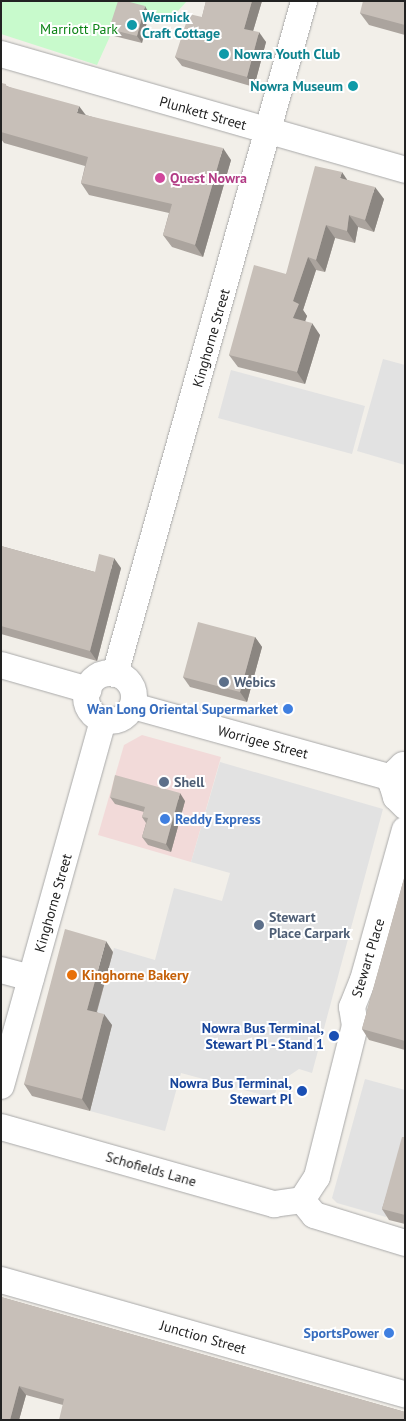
<!DOCTYPE html>
<style>
body{margin:0}
#map{position:relative;width:406px;height:1421px;overflow:hidden;background:#f2efe9;font-family:"PT Sans",sans-serif}
div>[style]{position:absolute}
[style*='--x']{left:calc(var(--x)*1px);top:calc(var(--y)*1px);width:calc(var(--w)*1px);rotate:calc(var(--a)*1deg)}
.commercial>*{inset:0;background:#f2dad9}
.park>*{inset:0;background:#c8facc}
.parking>*{inset:0;background:#e2e2e2}
.roads{filter:drop-shadow(0 0 1px #a9a9a9) drop-shadow(0 0 1px #a9a9a9)}
.minor>*{height:26px;margin:-13px;padding:0 13px;transform-origin:13px;border-radius:13px;background:#fff}
.minor>.ring{margin:-13px;padding:0;box-sizing:content-box;background:none;border:26px solid #fff;border-radius:50%}
.wall>*{inset:0;background:#aba49e}
.shaded-wall>*{inset:0;background:#8b8681}
.building>*{inset:0;background:#c7bfb8}
.dots>*{width:14px;height:14px;translate:-50% -50%;box-sizing:border-box;border:2px solid #fff;border-radius:50%}
span{translate:-50% -50%;white-space:nowrap;text-align:center;line-height:1.15;-webkit-text-stroke:4px #fff;paint-order:stroke}
.culture-label{font-size:14px;color:#0d838f;font-weight:700}
.left{translate:0 -50%;text-align:left}
.right{translate:-100% -50%;text-align:right}
.park-label{font-size:14px;color:#0c8416}
.street-label{font-size:14px;color:#222}
.hotel-label{font-size:14px;color:#b23c85;font-weight:700}
.service-label{font-size:14px;color:#4e5e75;font-weight:700}
.shop-label{font-size:14px;color:#366cbe;font-weight:700}
.food-label{font-size:14px;color:#c56008;font-weight:700}
.transit-label{font-size:14px;color:#164399;font-weight:700}
.frame{position:absolute;inset:0;border:2px solid #222;pointer-events:none}
</style>
<div id="map">
<div class="commercial">
<div style="clip-path:polygon(142px 735px,221px 757px,191px 862px,98px 835px,124px 745px)"></div>
</div>
<div class="park">
<div style="clip-path:polygon(1px 1px,187px 1px,166px 24px,121px 12px,97px 65px,1px 34px)"></div>
</div>
<div class="parking">
<div style="clip-path:polygon(383px 359px,405px 365px,405px 465px,357px 451px)"></div>
<div style="clip-path:polygon(231px 370px,365px 406px,352px 454px,218px 418px)"></div>
<div style="clip-path:polygon(220px 762px,383px 809px,312px 1073px,299px 1069px,278px 1083px,274px 1098px,181px 1073px,165px 1131px,90px 1111px,112px 1025px,94px 1021px,114px 948px,155px 960px,174px 888px,222px 901px,230px 873px,191px 862px)"></div>
<div style="clip-path:polygon(365px 1079px,405px 1090px,405px 1151px,386px 1217px,337px 1203px,332px 1198px)"></div>
</div>
<div class="roads">
<div class="minor">
<div style="--x:1;--y:54;--w:420;--a:16"></div>
<div style="--x:1;--y:665;--w:91;--a:16"></div>
<div class="ring" style="left:86px;top:673px;width:22px;height:22px"></div>
<div style="--x:115;--y:674;--w:699;--a:-74.31"></div>
<div style="--x:133;--y:706;--w:270;--a:15.5"></div>
<div style="--x:403;--y:765;--w:10;--a:135"></div>
<div style="--x:396;--y:772;--w:13;--a:108"></div>
<div style="--x:392;--y:784;--w:14;--a:73"></div>
<div style="--x:396;--y:797;--w:13;--a:45"></div>
<div style="--x:1;--y:970;--w:31;--a:15"></div>
<div style="--x:1;--y:1086;--w:380;--a:-74.4"></div>
<div style="--x:1;--y:1127;--w:284;--a:15.8"></div>
<div style="--x:274;--y:1204;--w:28;--a:-8"></div>
<div style="--x:302;--y:1200;--w:27;--a:-57"></div>
<div style="--x:317;--y:1177;--w:156;--a:-75.9"></div>
<div style="--x:355;--y:1026;--w:19;--a:-99"></div>
<div style="--x:352;--y:1007;--w:29;--a:-68"></div>
<div style="--x:363;--y:980;--w:156;--a:-74.4"></div>
<div style="--x:302;--y:1200;--w:19;--a:51"></div>
<div style="--x:314;--y:1215;--w:95;--a:17.1"></div>
<div style="--x:1;--y:1280;--w:420;--a:15.8"></div>
</div>
</div>
<div class="wall">
<div style="clip-path:polygon(206px 1px,262px 1px,253px 31px,266px 42px,254px 87px,182px 66px,175px 57px,202px 17px)"></div>
<div style="clip-path:polygon(405px 1px,405px 35px,369px 25px,360px 13px)"></div>
<div style="clip-path:polygon(149px 13px,142px 43px,114px 36px,109px 29px)"></div>
<div style="clip-path:polygon(1px 83px,9px 87px,86px 115px,231px 160px,203px 257px,172px 247px,163px 235px,169px 213px,89px 195px,81px 183px,85px 166px,4px 143px,1px 139px)"></div>
<div style="clip-path:polygon(348px 180px,384px 199px,374px 232px,358px 227px,355px 243px,335px 238px,325px 272px,316px 270px,303px 310px,307px 316px,305px 321px,320px 335px,305px 384px,238px 367px,229px 355px,286px 274px)"></div>
<div style="clip-path:polygon(1px 546px,95px 572px,121px 568px,97px 661px,1px 634px)"></div>
<div style="clip-path:polygon(255px 637px,262px 647px,247px 702px,190px 687px,183px 677px)"></div>
<div style="clip-path:polygon(110px 797px,185px 801px,171px 852px,148px 845px,142px 837px,146px 823px,142px 817px,144px 812px,115px 804px)"></div>
<div style="clip-path:polygon(405px 875px,405px 1050px,369px 1040px,362px 1029px)"></div>
<div style="clip-path:polygon(113px 952px,97px 1012px,112px 1025px,90px 1111px,32px 1096px,24px 1084px)"></div>
<div style="clip-path:polygon(405px 1137px,405px 1224px,389px 1220px,382px 1209px)"></div>
<div style="clip-path:polygon(1px 1297px,405px 1412px,63px 1405px,26px 1395px,19px 1420px,1px 1420px)"></div>
</div>
<div class="shaded-wall">
<div style="clip-path:polygon(252px 1px,262px 1px,251px 38px,244px 29px)"></div>
<div style="clip-path:polygon(145px 6px,149px 13px,142px 43px,137px 36px)"></div>
<div style="clip-path:polygon(259px 32px,266px 42px,254px 87px,247px 77px)"></div>
<div style="clip-path:polygon(79px 106px,88px 118px,77px 113px)"></div>
<div style="clip-path:polygon(223px 148px,231px 160px,203px 257px,195px 245px)"></div>
<div style="clip-path:polygon(342px 172px,350px 184px,340px 178px)"></div>
<div style="clip-path:polygon(375px 187px,384px 199px,374px 232px,365px 220px)"></div>
<div style="clip-path:polygon(349px 215px,358px 227px,355px 243px,347px 231px)"></div>
<div style="clip-path:polygon(326px 225px,335px 238px,325px 272px,316px 260px)"></div>
<div style="clip-path:polygon(308px 257px,316px 270px,303px 310px,307px 316px,302px 330px,293px 318px,293px 301px)"></div>
<div style="clip-path:polygon(312px 323px,320px 335px,305px 384px,297px 372px)"></div>
<div style="clip-path:polygon(114px 558px,121px 568px,97px 661px,90px 651px)"></div>
<div style="clip-path:polygon(255px 637px,262px 647px,247px 702px,240px 692px)"></div>
<div style="clip-path:polygon(180px 793px,185px 801px,171px 852px,166px 844px)"></div>
<div style="clip-path:polygon(106px 941px,113px 952px,94px 1021px,87px 1010px)"></div>
<div style="clip-path:polygon(104px 1014px,112px 1025px,90px 1111px,82px 1099px)"></div>
<div style="clip-path:polygon(19px 1386px,26px 1395px,19px 1420px,10px 1420px)"></div>
</div>
<div class="building">
<div style="clip-path:polygon(118px 1px,126px 1px,145px 6px,137px 36px,109px 29px)"></div>
<div style="clip-path:polygon(206px 1px,252px 1px,244px 29px,259px 32px,247px 77px,175px 57px,189px 14px,202px 17px)"></div>
<div style="clip-path:polygon(363px 1px,405px 1px,405px 25px,360px 13px)"></div>
<div style="clip-path:polygon(1px 83px,6px 84px,6px 86px,79px 106px,77px 113px,223px 148px,195px 245px,163px 235px,172px 204px,81px 183px,88px 157px,1px 132px)"></div>
<div style="clip-path:polygon(315px 166px,342px 172px,340px 178px,375px 187px,365px 220px,349px 215px,347px 231px,326px 225px,316px 260px,308px 257px,293px 301px,299px 304px,293px 318px,312px 323px,297px 372px,229px 355px,254px 265px,286px 274px)"></div>
<div style="clip-path:polygon(1px 546px,95px 572px,99px 554px,114px 558px,90px 651px,1px 626px)"></div>
<div style="clip-path:polygon(198px 622px,255px 637px,240px 692px,183px 677px)"></div>
<div style="clip-path:polygon(115px 775px,180px 793px,166px 844px,142px 837px,148px 818px,142px 817px,145px 807px,110px 797px)"></div>
<div style="clip-path:polygon(405px 875px,405px 1041px,362px 1029px)"></div>
<div style="clip-path:polygon(65px 929px,106px 941px,87px 1010px,104px 1014px,82px 1099px,24px 1084px)"></div>
<div style="clip-path:polygon(402px 1137px,405px 1137px,405px 1215px,382px 1209px)"></div>
<div style="clip-path:polygon(1px 1297px,405px 1412px,405px 1420px,59px 1420px,64px 1399px,19px 1386px,10px 1420px,1px 1420px)"></div>
</div>
<div class="dots">
<div style="left:132px;top:25px;background:#0f9aa8"></div>
<div style="left:224px;top:54px;background:#0f9aa8"></div>
<div style="left:353px;top:86px;background:#0f9aa8"></div>
<div style="left:160px;top:178px;background:#d1479c"></div>
<div style="left:224px;top:682px;background:#5c6f8a"></div>
<div style="left:288px;top:709px;background:#3f7fe0"></div>
<div style="left:164px;top:782px;background:#5c6f8a"></div>
<div style="left:165px;top:819px;background:#3f7fe0"></div>
<div style="left:259px;top:925px;background:#5c6f8a"></div>
<div style="left:72px;top:975px;background:#e8710a"></div>
<div style="left:334px;top:1036px;background:#1a4fb4"></div>
<div style="left:302px;top:1091px;background:#1a4fb4"></div>
<div style="left:389px;top:1333px;background:#3f7fe0"></div>
</div>
<div class="culture-label">
<span class="left" style="left:142px;top:25px">Wernick<br>Craft Cottage</span>
<span class="left" style="left:234px;top:54px">Nowra Youth Club</span>
<span class="right" style="left:343px;top:86px">Nowra Museum</span>
</div>
<div class="park-label">
<span style="left:79px;top:29px">Marriott Park</span>
</div>
<div class="street-label">
<span style="left:203px;top:113px;rotate:16deg">Plunkett Street</span>
<span style="left:211px;top:338px;rotate:-74deg">Kinghorne Street</span>
<span style="left:263px;top:742px;rotate:15deg">Worrigee Street</span>
<span style="left:53px;top:903px;rotate:-74deg">Kinghorne Street</span>
<span style="left:368px;top:958px;rotate:-73deg">Stewart Place</span>
<span style="left:151px;top:1169px;rotate:16deg">Schofields Lane</span>
<span style="left:203px;top:1337px;rotate:16deg">Junction Street</span>
</div>
<div class="hotel-label">
<span class="left" style="left:170px;top:178px">Quest Nowra</span>
</div>
<div class="service-label">
<span class="left" style="left:234px;top:682px">Webics</span>
<span class="left" style="left:174px;top:782px">Shell</span>
<span class="left" style="left:269px;top:925px">Stewart<br>Place Carpark</span>
</div>
<div class="shop-label">
<span class="right" style="left:278px;top:709px">Wan Long Oriental Supermarket</span>
<span class="left" style="left:175px;top:819px">Reddy Express</span>
<span class="right" style="left:379px;top:1333px">SportsPower</span>
</div>
<div class="food-label">
<span class="left" style="left:82px;top:975px">Kinghorne Bakery</span>
</div>
<div class="transit-label">
<span class="right" style="left:324px;top:1036px">Nowra Bus Terminal,<br>Stewart Pl - Stand 1</span>
<span class="right" style="left:292px;top:1091px">Nowra Bus Terminal,<br>Stewart Pl</span>
</div>
<div class="frame"></div>
</div>
